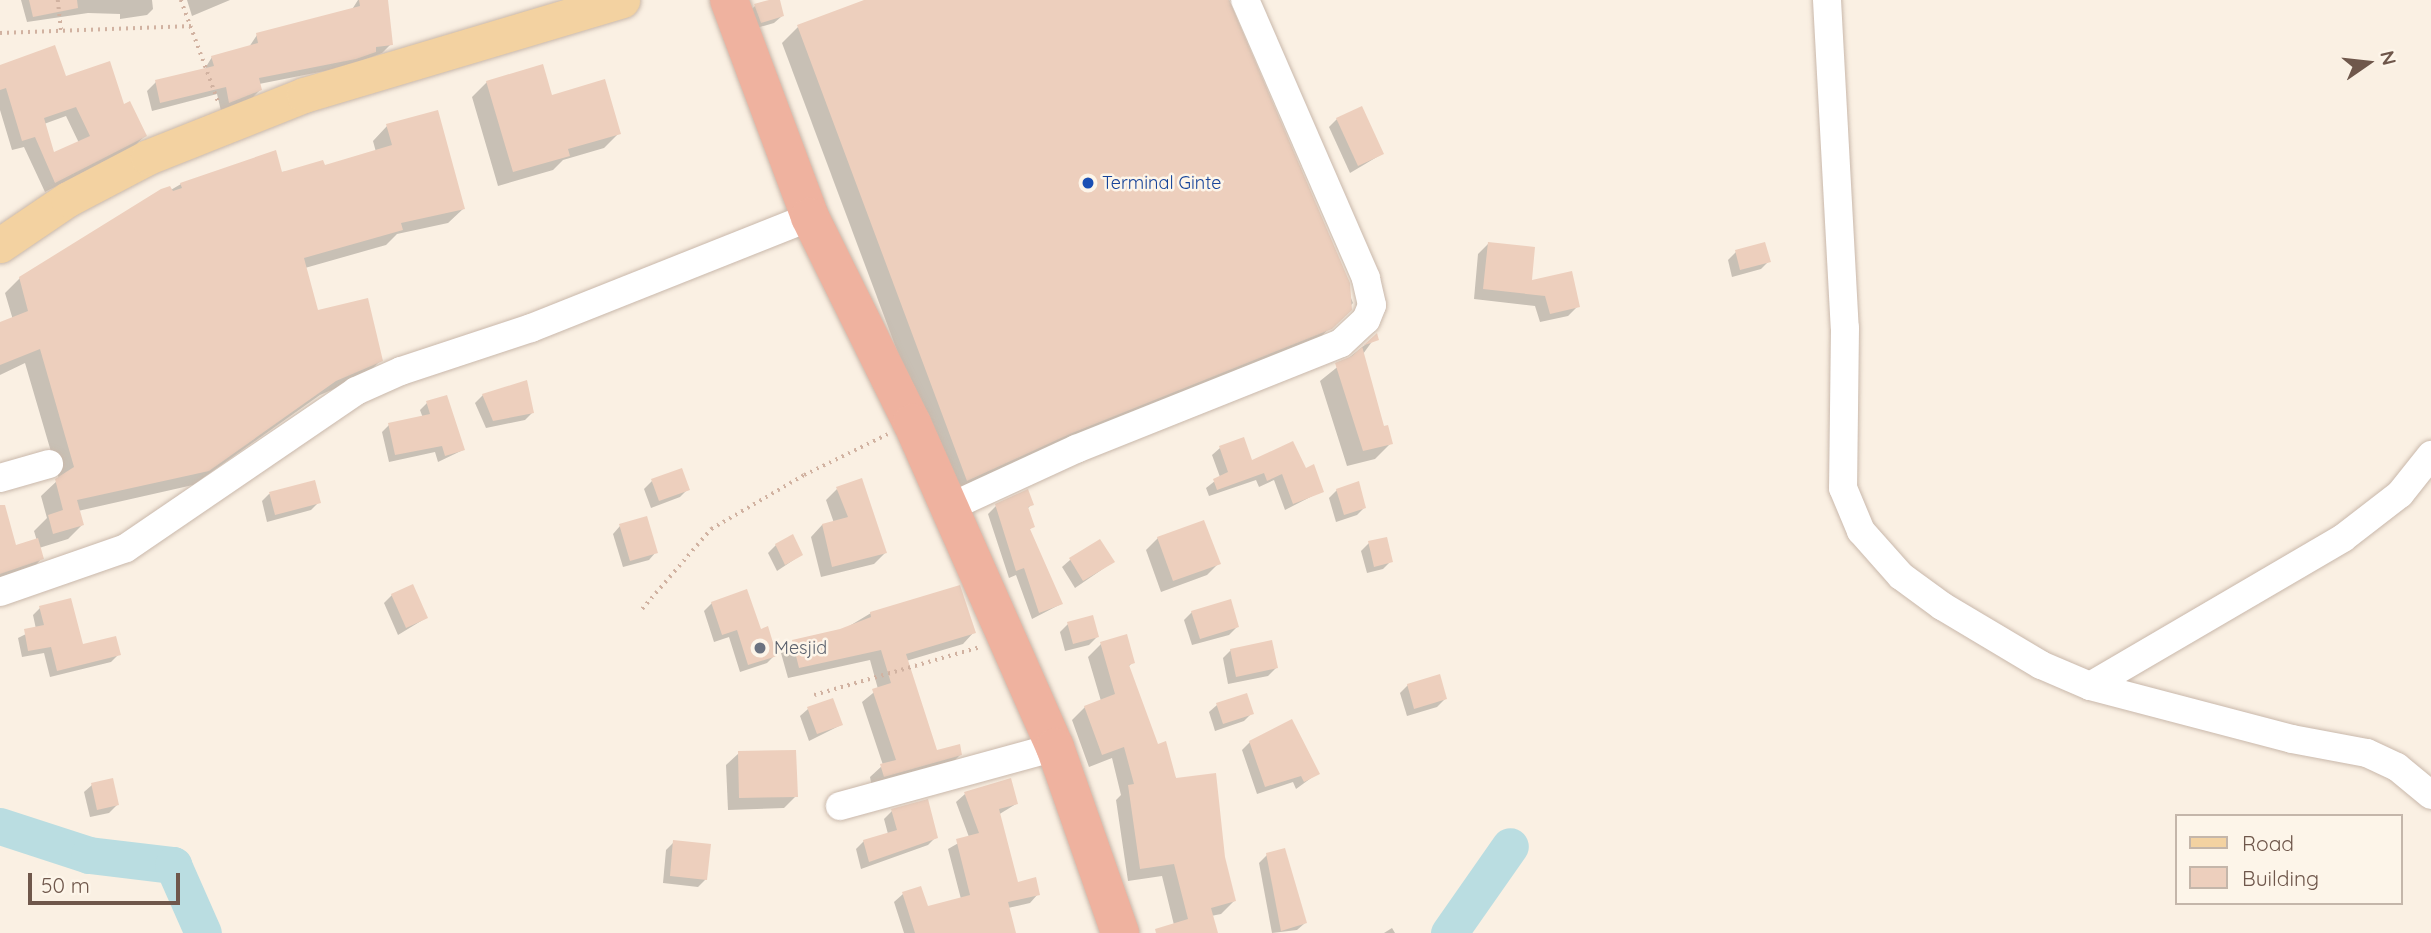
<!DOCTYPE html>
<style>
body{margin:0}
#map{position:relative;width:2431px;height:933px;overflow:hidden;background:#faf0e3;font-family:Quicksand,sans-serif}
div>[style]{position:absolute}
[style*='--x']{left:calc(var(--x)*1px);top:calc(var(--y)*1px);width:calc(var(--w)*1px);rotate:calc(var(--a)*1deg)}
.shadow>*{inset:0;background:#0003}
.river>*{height:37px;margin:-18.5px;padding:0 18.5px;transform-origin:18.5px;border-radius:18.5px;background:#badde1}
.building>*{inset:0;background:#edcfbd}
.path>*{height:3.5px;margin-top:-1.75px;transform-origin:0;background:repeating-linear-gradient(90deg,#d1b2a1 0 2px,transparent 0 7px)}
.roads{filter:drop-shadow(0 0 2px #c9b8ab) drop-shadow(0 0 2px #c9b8ab)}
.minor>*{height:28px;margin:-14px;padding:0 14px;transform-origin:14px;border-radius:14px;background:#fff}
.major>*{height:35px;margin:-17.5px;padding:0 17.5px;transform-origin:17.5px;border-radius:17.5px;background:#f3d2a1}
.highway>*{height:38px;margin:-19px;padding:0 19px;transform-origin:19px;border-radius:19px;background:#efb29f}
.dots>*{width:19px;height:19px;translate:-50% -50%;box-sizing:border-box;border:4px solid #fdf5e9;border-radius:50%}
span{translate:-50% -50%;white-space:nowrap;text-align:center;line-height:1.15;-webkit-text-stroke:5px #fdf5e9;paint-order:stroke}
.transit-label{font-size:18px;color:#164399}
.left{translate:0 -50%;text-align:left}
.worship-label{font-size:18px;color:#5b616d}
.legend{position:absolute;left:2175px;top:814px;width:228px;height:91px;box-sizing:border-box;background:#fdf5e9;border:2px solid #c4b6aa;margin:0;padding:9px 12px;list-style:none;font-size:21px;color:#6f574b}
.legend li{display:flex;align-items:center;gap:14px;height:35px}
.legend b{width:35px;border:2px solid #c4b6aa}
.north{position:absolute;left:2333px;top:28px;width:70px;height:70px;-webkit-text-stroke:5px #fdf5e9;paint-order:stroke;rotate:76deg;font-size:19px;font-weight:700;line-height:28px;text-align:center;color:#6f574b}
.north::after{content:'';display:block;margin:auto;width:24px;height:32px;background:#6f574b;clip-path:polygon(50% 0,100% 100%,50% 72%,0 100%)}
.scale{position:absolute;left:28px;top:873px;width:152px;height:32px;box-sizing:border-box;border:4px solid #6f574b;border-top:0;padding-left:9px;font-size:21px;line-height:24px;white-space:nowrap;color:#6f574b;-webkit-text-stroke:5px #fdf5e9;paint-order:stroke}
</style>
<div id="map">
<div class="shadow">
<div style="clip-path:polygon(21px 0,152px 0,153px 9px,147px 15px,120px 19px,120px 14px,88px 13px,27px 22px)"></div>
<div style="clip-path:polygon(187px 0,230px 0,192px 16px)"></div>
<div style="clip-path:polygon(358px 0,386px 0,391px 44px,382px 53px,345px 67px,259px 84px,260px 90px,251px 99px,221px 111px,217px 94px,152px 111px,147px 91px,156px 82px,204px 70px,212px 57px,249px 47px,257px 35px,351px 11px)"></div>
<div style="clip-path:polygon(778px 0,782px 16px,774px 23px,753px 29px,747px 14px,755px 6px)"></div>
<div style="clip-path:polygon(869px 0,1229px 0,1353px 303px,1314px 344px,951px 495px,782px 43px,798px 27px)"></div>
<div style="clip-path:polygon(evenodd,0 66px,65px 78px,123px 107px,145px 136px,134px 146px,45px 192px,24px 147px,12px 150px,0 110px,0 66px,66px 116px,79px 143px,53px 155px,44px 124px,66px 116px)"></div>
<div style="clip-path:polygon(487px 82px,619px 133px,604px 148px,563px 160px,553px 170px,498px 186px,472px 97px)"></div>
<div style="clip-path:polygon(1337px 119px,1382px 154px,1350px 173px,1329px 127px)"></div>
<div style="clip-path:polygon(387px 126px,463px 209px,448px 223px,397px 234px,386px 245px,305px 268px,316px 312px,381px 360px,366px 375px,320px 395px,193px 485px,78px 511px,82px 525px,68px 539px,39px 548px,42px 558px,32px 569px,0 580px,0 509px,15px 547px,37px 541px,34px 531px,47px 518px,41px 496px,59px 479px,25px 363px,0 375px,0 325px,13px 320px,5px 293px,20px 278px,181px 184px,324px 167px,376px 152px,373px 141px)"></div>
<div style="clip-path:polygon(1488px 244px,1530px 282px,1578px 306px,1568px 316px,1540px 322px,1535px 306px,1474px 299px,1478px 254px)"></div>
<div style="clip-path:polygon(1736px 252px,1769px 261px,1761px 269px,1732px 277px,1728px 260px)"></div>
<div style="clip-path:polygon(1376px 336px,1363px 354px,1382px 428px,1391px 443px,1375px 459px,1347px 466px,1320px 381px)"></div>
<div style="clip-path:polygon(483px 395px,533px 412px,525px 420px,486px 428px,475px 403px)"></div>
<div style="clip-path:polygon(427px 403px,463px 450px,438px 462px,435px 452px,389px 462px,382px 432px,389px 425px,423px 418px,420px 410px)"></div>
<div style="clip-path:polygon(1220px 448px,1251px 463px,1305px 470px,1322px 491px,1285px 510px,1274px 480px,1259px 487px,1256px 480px,1209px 496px,1206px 488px,1220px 477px,1212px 455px)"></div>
<div style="clip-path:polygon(652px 481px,688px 489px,680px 497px,651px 508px,644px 489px)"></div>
<div style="clip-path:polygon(837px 489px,885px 553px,874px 564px,821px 577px,811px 537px,822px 525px,834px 523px,826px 500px)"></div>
<div style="clip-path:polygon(1337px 490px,1364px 508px,1357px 515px,1336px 522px,1329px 498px)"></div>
<div style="clip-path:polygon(269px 494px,319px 502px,311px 510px,267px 522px,262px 501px)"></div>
<div style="clip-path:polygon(1032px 504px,1027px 509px,1033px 526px,1029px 530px,1061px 604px,1032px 619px,1016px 575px,1009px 578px,988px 514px,996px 506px)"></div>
<div style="clip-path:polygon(620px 526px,656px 552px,649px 560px,623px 567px,613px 534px)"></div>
<div style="clip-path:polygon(1158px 538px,1219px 563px,1207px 575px,1161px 592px,1146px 550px)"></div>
<div style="clip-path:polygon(1369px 543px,1391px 561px,1383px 569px,1367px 573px,1361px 551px)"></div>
<div style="clip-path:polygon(776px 545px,801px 555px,777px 571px,768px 553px)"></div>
<div style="clip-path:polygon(1070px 560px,1113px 562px,1075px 588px,1062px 567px)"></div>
<div style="clip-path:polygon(392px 595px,426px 618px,398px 635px,384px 603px)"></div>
<div style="clip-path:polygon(712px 603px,760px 631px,775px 655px,767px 663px,740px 672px,729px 637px,714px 642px,704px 611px)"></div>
<div style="clip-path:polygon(40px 608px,82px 646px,119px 654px,111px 662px,50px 677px,44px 653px,22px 657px,18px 638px,36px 629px,33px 615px)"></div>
<div style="clip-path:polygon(1192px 612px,1237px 627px,1229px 635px,1192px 645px,1184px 620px)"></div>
<div style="clip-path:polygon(871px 613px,974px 632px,963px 644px,906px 661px,936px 752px,960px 755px,949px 766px,872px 787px,870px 777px,883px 765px,862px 702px,878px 689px,870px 660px,788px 678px,781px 653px,793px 642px,841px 631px)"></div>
<div style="clip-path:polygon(1068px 624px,1097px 637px,1089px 645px,1065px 651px,1060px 632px)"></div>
<div style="clip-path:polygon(1101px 644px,1133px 662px,1128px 667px,1157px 746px,1223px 858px,1234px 901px,1221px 914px,1211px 916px,1216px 933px,1164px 933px,1174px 925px,1162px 876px,1128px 881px,1116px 800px,1121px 795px,1112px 758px,1089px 767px,1072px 720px,1085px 707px,1101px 701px,1088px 657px)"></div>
<div style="clip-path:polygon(1231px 650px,1276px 668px,1268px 676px,1228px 684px,1223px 658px)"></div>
<div style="clip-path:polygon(1408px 685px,1445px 699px,1437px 707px,1407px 716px,1400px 693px)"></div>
<div style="clip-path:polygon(1217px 705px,1252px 713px,1244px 721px,1215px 731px,1209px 712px)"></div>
<div style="clip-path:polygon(808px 709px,841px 725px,809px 741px,800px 716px)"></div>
<div style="clip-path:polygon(1250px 742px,1318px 773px,1296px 789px,1293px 782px,1257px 794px,1242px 750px)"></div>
<div style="clip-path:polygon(739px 753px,796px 796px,784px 808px,728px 810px,726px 765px)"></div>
<div style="clip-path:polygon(92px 785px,117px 805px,109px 813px,90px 817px,84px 792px)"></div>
<div style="clip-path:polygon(965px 794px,1016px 804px,998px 815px,1017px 884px,1038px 894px,1030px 903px,1008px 908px,1014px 933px,904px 933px,894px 902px,903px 894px,927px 908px,961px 899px,948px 849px,969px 837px,956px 802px)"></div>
<div style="clip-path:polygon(892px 811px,936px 837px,928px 845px,861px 869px,856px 849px,864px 841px,888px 834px,884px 819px)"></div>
<div style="clip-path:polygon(674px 842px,706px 879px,698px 887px,663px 883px,666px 850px)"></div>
<div style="clip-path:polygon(1267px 855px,1305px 923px,1297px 930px,1272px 933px,1259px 863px)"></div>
<div style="clip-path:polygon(1392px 928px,1395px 933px,1384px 933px)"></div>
</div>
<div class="river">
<div style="--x:0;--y:826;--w:94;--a:18"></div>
<div style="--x:89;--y:855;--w:85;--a:6.8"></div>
<div style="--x:173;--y:865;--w:74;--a:66.2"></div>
<div style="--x:1449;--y:933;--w:106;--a:-55"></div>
</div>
<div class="building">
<div style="clip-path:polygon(29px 0,77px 0,78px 8px,33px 17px)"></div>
<div style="clip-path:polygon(359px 0,388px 0,393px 45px,376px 47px,376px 52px,356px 59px,259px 78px,262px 90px,229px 103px,226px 87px,160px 103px,155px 80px,214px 66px,211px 56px,258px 43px,256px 33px,360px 6px)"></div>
<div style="clip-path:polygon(769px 0,780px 0,784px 16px,761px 23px,754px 4px)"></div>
<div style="clip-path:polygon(864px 0,1229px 0,1350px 283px,1352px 310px,1332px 329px,1070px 434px,967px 481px,797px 25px)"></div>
<div style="clip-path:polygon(evenodd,55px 45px,66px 76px,110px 61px,124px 104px,130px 101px,147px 136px,55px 183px,35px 137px,22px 141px,6px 88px,0 90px,0 65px,55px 45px,76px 107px,90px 136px,54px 152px,44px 118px,76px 107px)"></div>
<div style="clip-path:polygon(543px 64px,552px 95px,605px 79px,621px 134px,568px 149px,570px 156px,513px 172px,486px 81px)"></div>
<div style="clip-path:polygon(1362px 106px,1384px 154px,1358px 166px,1336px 118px)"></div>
<div style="clip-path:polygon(438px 110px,465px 209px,401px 223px,403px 230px,304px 258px,318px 310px,368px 298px,383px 361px,336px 381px,209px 471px,77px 500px,84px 525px,53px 534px,48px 515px,63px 510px,55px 479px,74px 467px,40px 349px,0 365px,0 322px,28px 311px,19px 277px,161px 189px,170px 186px,173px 191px,182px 188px,180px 183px,276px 150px,282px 172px,323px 160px,325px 165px,392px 145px,386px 124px)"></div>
<div style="clip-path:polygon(1488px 242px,1535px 247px,1532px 280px,1572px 271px,1580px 307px,1550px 314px,1545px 296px,1483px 289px)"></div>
<div style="clip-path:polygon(1765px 242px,1771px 262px,1740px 270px,1735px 250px)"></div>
<div style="clip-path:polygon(1377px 333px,1379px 340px,1362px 346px,1384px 426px,1388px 425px,1393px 444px,1363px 451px,1335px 363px,1352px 356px)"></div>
<div style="clip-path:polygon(527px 380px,534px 413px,493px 421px,482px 394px)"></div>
<div style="clip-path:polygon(447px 395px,465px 450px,445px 456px,442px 446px,395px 455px,388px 423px,430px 414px,426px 401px)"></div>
<div style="clip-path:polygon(1244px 437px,1252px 460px,1293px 441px,1306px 468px,1314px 464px,1324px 492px,1293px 504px,1282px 474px,1267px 481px,1264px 473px,1217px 490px,1213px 479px,1228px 472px,1219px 446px)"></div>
<div style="clip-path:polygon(682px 468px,690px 490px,659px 501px,651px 479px)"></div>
<div style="clip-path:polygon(862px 478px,887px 553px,832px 567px,822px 524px,848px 517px,836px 487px)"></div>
<div style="clip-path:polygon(315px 480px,321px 503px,275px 515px,269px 492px)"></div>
<div style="clip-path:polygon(1359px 481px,1366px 508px,1344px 515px,1336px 489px)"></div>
<div style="clip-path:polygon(1028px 489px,1034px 505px,1028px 507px,1035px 527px,1030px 529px,1063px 604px,1039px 613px,1024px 568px,1016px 571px,995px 504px)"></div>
<div style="clip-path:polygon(0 505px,5px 505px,16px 545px,38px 538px,44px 559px,0 574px)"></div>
<div style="clip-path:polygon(647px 516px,658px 553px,630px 561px,619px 524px)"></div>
<div style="clip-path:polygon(1204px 520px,1221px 564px,1173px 581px,1157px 537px)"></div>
<div style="clip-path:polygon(793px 534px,803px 555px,785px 565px,775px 544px)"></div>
<div style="clip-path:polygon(1387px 537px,1393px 562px,1374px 567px,1368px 541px)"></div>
<div style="clip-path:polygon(1100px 539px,1115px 562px,1083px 581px,1069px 558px)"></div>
<div style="clip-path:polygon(413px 584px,428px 618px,406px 628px,391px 594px)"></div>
<div style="clip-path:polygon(960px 585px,976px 633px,906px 654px,937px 750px,960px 744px,962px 755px,884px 777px,880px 764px,896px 760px,872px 689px,891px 683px,881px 650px,799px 668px,792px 640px,840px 629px,871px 617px,870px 612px)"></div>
<div style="clip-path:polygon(747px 589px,761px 629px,768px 626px,777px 656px,748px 665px,737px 630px,722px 635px,711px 602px)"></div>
<div style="clip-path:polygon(71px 598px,83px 644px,116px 636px,121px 655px,57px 671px,51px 647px,28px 651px,24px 629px,44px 625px,39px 606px)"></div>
<div style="clip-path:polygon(1231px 599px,1239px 627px,1200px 639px,1191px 611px)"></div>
<div style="clip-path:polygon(1093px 615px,1099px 637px,1073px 644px,1067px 622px)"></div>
<div style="clip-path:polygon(1127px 634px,1135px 663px,1129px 665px,1158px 744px,1166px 741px,1176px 778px,1216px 773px,1225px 857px,1236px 901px,1211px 908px,1218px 933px,1156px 933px,1155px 929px,1188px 919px,1174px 864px,1140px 869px,1128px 785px,1134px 784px,1124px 747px,1102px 755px,1084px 706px,1115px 694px,1100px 642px)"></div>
<div style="clip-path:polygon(1272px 640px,1278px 668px,1236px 677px,1230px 649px)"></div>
<div style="clip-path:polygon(1440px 674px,1447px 699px,1414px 709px,1407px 684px)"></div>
<div style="clip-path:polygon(1247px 693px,1254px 714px,1223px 724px,1216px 703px)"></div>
<div style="clip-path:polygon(833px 698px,843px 725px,817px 734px,807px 707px)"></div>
<div style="clip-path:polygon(1292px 719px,1320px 774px,1304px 782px,1301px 776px,1265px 787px,1249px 741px)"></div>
<div style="clip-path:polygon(796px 750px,798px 797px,739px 798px,738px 751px)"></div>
<div style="clip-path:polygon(113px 778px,119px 805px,97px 810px,91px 783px)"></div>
<div style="clip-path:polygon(1011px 778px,1018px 804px,999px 809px,1018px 882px,1036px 877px,1040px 895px,1008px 902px,1016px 933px,915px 933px,902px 892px,921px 886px,928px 906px,970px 895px,956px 839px,979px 833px,964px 792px)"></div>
<div style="clip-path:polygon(928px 799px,938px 838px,869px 862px,863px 840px,897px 830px,891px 809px)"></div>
<div style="clip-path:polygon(673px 840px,711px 844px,707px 880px,670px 876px)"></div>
<div style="clip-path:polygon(1285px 848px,1307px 923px,1281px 931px,1266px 853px)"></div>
</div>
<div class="path">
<div style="--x:58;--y:0;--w:31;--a:84"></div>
<div style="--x:181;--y:0;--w:108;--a:69.9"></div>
<div style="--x:0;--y:33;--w:193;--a:-2.1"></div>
<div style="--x:642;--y:609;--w:106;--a:-49.2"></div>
<div style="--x:711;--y:529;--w:108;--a:-30.1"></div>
<div style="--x:804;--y:475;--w:93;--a:-26"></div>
<div style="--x:814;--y:695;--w:173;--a:-16.1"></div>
</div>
<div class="roads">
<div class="minor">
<div style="--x:1827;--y:0;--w:328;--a:86.9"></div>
<div style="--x:1845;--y:328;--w:160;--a:90.7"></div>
<div style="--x:1843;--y:488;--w:47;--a:67.3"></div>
<div style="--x:1861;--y:531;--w:60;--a:48.4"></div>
<div style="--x:1901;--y:576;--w:51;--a:36.2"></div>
<div style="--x:1942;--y:606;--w:115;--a:30.8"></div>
<div style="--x:2041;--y:665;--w:53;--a:23.2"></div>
<div style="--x:2090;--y:686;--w:293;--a:-30.3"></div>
<div style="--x:2343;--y:538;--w:72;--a:-37.7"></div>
<div style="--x:2400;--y:494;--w:50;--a:-51.5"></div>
<div style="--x:0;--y:478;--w:51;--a:-15.9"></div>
<div style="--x:950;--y:507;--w:139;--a:-24.7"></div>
<div style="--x:1076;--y:449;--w:285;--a:-21.8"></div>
<div style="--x:1341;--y:343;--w:34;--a:-43"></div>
<div style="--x:1366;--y:320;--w:16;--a:-68"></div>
<div style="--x:1372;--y:305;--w:28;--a:-103"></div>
<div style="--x:1366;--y:278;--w:303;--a:-113.5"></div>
<div style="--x:0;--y:592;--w:133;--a:-19.2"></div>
<div style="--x:126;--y:548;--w:278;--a:-34.3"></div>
<div style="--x:356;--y:391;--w:49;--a:-24"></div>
<div style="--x:401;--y:371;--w:137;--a:-18.3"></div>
<div style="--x:531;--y:328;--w:300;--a:-21.7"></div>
<div style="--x:2090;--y:686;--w:209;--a:14.7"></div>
<div style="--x:2292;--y:739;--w:76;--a:10.6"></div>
<div style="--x:2367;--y:753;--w:33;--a:25"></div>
<div style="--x:2397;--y:767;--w:44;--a:39.5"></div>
<div style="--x:840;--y:806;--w:223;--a:-15.3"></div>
</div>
<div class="major">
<div style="--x:0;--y:245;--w:82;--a:-34.1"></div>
<div style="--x:68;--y:199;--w:90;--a:-27.7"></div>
<div style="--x:148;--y:157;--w:168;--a:-21.7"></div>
<div style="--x:304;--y:95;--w:332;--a:-16.6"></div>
</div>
<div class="highway">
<div style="--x:729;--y:0;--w:232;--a:69.5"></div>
<div style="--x:810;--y:217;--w:230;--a:63.7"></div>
<div style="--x:912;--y:423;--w:354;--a:66.2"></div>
<div style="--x:1055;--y:747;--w:197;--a:70.7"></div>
</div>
</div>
<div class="dots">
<div style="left:1088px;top:183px;background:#1a4fb4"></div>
<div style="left:760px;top:648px;background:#6b7280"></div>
</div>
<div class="transit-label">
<span class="left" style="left:1102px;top:183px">Terminal Ginte</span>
</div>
<div class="worship-label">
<span class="left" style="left:774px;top:648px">Mesjid</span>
</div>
<ul class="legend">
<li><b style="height:9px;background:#f3d2a1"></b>Road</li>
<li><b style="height:19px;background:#edcfbd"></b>Building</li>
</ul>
<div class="north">N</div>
<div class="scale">50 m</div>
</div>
